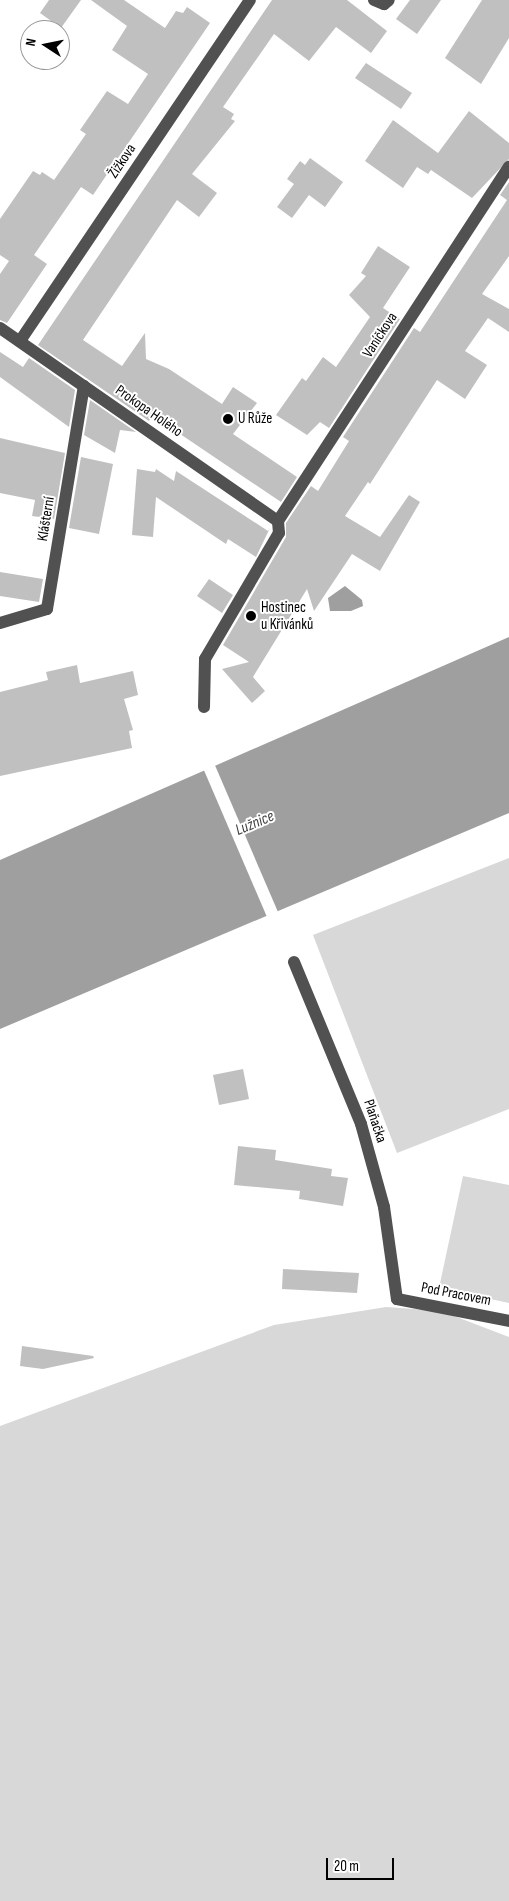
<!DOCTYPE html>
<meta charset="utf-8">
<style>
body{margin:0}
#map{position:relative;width:509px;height:1901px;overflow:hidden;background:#fff;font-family:"Sofia Sans Condensed",sans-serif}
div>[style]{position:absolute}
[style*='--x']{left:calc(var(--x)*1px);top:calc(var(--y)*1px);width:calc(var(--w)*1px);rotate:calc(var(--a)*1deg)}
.green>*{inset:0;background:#d8d8d8}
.water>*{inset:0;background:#9f9f9f}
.pier>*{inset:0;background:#fff}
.building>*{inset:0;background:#c0c0c0}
.minor>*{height:12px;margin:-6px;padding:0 6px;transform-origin:6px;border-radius:6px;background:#515151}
.dots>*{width:14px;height:14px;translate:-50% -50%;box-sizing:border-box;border:2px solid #fff;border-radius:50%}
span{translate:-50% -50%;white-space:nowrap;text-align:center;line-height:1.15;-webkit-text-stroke:4px #fff;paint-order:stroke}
.street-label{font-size:15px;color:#000}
.poi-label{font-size:15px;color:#000}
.left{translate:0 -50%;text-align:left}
.water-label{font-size:16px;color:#404040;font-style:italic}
.north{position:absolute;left:20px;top:20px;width:50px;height:50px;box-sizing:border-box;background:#fff;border:1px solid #999;border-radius:50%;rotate:281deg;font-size:14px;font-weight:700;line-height:20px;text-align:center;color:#000}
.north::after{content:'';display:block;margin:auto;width:18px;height:22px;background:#000;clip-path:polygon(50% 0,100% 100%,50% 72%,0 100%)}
.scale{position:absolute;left:326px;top:1858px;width:68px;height:22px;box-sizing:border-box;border:2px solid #000;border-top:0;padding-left:6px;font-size:15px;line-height:18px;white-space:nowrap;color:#000;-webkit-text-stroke:4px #fff;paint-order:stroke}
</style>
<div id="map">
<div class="green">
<div style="clip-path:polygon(509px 858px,509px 1109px,397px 1153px,313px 935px)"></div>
<div style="clip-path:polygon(463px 1176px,509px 1185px,509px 1303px,439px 1288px)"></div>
<div style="clip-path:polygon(386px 1307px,441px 1311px,509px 1337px,509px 1901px,0 1901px,0 1426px,274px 1325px)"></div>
</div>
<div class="water">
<div style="clip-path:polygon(345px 586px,362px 600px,363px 606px,351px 611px,330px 611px,328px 598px)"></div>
<div style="clip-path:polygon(509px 637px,509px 813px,0 1029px,0 860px)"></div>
</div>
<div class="pier">
<div style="clip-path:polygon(214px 763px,278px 912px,267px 917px,203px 768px)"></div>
</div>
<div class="building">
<div style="clip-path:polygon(49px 0,81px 0,61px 28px,40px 13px)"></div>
<div style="clip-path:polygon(91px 0,124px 0,165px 28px,176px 11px,183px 13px,187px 7px,210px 23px,93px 195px,81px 187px,45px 239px,34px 255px,47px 264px,7px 323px,0 320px,0 274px,9px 261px,0 255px,0 219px,33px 171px,40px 175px,42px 172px,54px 180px,86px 134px,80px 130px,107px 91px,128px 104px,148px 74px,112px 50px,127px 26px)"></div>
<div style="clip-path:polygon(272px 0,347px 0,387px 31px,371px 53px,336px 27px,309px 61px,274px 34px,223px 107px,234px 114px,231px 119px,235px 121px,192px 174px,217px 193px,199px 217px,177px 200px,83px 340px,122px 366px,145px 333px,146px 359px,169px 369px,222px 404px,233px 387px,257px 403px,233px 434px,297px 477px,281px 502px,152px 415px,149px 421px,38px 345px)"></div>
<div style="clip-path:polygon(410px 0,441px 0,417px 34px,396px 19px)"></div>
<div style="clip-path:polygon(482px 0,509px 0,509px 38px,481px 84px,445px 58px)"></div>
<div style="clip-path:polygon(366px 63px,412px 93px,401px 109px,355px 78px)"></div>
<div style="clip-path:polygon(469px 111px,509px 143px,509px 159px,472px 198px,431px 170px,428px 174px,417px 167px,403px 188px,365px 161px,393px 120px,438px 153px)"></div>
<div style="clip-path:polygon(310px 158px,343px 182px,325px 207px,309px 195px,292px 218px,277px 207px,294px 184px,287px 179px,300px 161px,305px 165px)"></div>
<div style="clip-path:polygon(509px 182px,509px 256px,482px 294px,509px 309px,509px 332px,488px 318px,465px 351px,487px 365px,465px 399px,437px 380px,370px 484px,368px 482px,345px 516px,380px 537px,409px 495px,420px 502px,380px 571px,352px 554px,314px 611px,307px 589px,253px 677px,265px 691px,252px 703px,222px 669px,249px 662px,223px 645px,286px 537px,286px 523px,311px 486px,318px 491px,349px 441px,343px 437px,414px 328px,420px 332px,507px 200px,500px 195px)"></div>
<div style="clip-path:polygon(378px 246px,410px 267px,383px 308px,400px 319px,329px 428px,320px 422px,307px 435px,276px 415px,302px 378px,306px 381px,323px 357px,336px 367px,370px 317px,349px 295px,366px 276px,361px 273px)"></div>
<div style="clip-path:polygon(0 352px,23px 367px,29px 358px,75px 390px,69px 427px,0 377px)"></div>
<div style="clip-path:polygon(90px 400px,136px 432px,120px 430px,115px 453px,84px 435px)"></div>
<div style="clip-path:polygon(0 438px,65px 453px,54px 519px,32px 516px,35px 500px,0 493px)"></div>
<div style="clip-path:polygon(81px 457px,113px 464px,99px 534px,69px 528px)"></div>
<div style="clip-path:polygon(137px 469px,155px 472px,156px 469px,174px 481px,176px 471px,268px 531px,270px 528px,256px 557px,228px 539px,226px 544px,156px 497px,153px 537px,132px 535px)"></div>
<div style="clip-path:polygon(0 572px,43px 579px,39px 602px,0 596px)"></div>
<div style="clip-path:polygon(209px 579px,233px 595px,222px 613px,197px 596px)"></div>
<div style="clip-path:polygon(77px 665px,80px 683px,133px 671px,138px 695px,124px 699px,133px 730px,129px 731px,132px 748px,0 776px,0 692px,48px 680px,46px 672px)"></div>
<div style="clip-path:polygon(243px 1069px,249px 1099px,219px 1105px,213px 1075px)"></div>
<div style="clip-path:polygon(238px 1146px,276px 1150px,275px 1160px,332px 1169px,331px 1176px,348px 1178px,343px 1206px,299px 1199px,300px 1191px,234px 1185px)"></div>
<div style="clip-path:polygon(283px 1269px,359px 1273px,357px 1293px,282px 1289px)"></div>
<div style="clip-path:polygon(22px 1346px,93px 1356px,94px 1358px,43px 1369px,20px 1366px)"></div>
</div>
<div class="minor">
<div style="--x:374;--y:0;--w:11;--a:22"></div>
<div style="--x:384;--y:4;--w:6;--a:-39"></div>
<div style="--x:0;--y:328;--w:338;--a:34.8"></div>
<div style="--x:20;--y:341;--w:411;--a:-56"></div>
<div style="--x:278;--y:521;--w:423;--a:-56.9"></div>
<div style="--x:0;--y:623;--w:49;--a:-16.6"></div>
<div style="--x:47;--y:609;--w:226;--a:-80.6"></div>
<div style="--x:204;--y:707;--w:48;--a:-88.8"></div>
<div style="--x:205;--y:659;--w:146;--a:-59.6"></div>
<div style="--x:279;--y:533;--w:12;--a:-95"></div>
<div style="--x:294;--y:962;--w:175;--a:67.5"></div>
<div style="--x:361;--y:1124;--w:86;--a:74.5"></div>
<div style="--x:384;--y:1207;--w:93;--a:82"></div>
<div style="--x:397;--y:1299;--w:114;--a:11.1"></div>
</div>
<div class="dots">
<div style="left:228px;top:419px;background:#000"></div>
<div style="left:251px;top:616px;background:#000"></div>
</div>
<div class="street-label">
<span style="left:122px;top:161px;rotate:-56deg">Žižkova</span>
<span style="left:380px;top:335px;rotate:-57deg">Vaníčkova</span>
<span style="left:149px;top:411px;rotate:35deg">Prokopa Holého</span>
<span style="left:46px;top:519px;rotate:-81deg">Klášterní</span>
<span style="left:375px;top:1121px;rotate:72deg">Plaňačka</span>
<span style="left:456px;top:1294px;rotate:11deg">Pod Pracovem</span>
</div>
<div class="poi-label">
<span class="left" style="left:238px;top:419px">U Růže</span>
<span class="left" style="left:261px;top:616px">Hostinec<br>u Křivánků</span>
</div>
<div class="water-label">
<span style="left:255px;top:824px;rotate:-23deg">Lužnice</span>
</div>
<div class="north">N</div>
<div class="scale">20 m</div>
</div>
